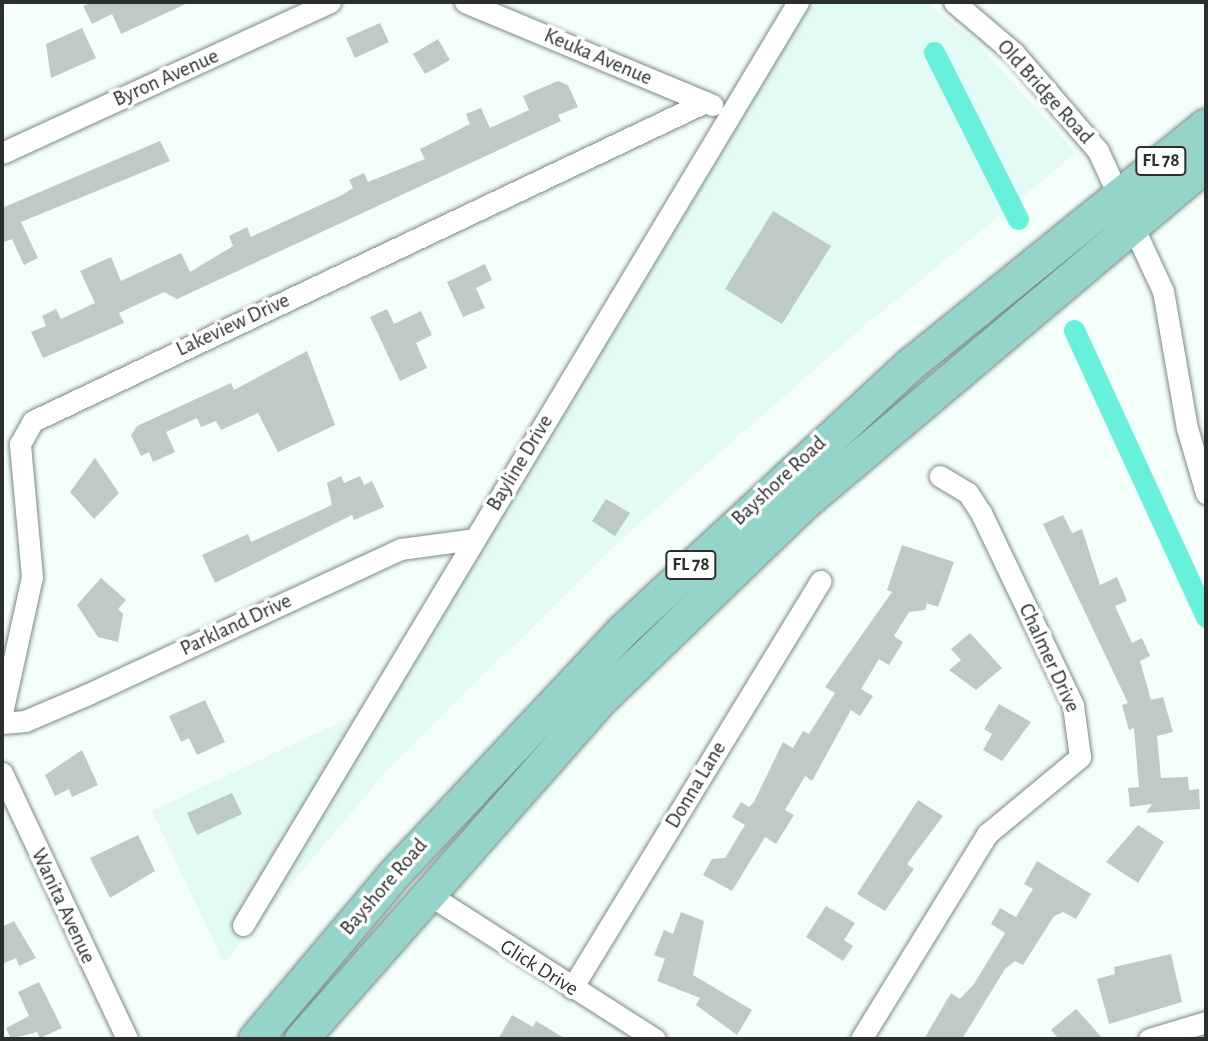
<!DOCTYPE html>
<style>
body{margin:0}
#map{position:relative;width:1208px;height:1041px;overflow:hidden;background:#f4fffc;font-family:"Alegreya Sans",sans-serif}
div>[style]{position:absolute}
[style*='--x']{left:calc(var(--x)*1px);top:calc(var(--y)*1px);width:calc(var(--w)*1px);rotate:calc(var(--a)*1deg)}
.built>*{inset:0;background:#e3faf5}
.canal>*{height:21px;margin:-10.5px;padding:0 10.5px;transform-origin:10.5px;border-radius:10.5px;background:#68f1da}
.building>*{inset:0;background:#bdcac7}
.roads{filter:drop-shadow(0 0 2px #7c8986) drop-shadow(0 0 2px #7c8986)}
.minor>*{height:21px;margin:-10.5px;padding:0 10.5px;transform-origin:10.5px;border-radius:10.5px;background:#fff}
.primary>*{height:33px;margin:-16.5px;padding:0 16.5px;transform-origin:16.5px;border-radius:16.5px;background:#95d4ca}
span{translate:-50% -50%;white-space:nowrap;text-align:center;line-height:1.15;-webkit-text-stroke:7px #fff;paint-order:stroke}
.shield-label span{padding:2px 5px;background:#fff;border:2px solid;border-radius:5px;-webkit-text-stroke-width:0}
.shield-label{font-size:19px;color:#2b302f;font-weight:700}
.street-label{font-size:21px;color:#2b302f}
.frame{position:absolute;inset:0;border:4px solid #2b302f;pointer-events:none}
</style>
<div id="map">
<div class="built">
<div style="clip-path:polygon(792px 2px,926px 2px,977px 43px,1076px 153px,863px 327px,628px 533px,389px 768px,224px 963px,152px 811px,357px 714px)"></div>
</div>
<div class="canal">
<div style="--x:934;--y:52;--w:187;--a:63.3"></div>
<div style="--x:1074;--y:330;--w:316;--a:65.3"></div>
</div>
<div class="building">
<div style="clip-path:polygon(93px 2px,190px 2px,121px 34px,112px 14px,92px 24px,83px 6px)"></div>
<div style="clip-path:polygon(380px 23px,389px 42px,355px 58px,346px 38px)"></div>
<div style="clip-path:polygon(82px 28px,96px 58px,51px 78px,46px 44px)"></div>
<div style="clip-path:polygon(438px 39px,450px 60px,425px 74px,413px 54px)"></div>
<div style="clip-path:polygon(558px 81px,568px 85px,578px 107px,558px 115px,561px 121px,177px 299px,164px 292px,119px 313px,124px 323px,43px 358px,31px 332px,46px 326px,42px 316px,56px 309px,61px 319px,95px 303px,80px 271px,111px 257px,121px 281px,181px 253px,190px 272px,233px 246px,229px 236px,247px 227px,251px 237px,342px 195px,353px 188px,349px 180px,364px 173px,368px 182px,425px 159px,420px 149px,470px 124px,466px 114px,481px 108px,490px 128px,529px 110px,523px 96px)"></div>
<div style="clip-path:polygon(160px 141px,170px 161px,21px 222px,38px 258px,24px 265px,12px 239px,2px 243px,2px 208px)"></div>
<div style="clip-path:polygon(773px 211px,831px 246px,782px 324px,725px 289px)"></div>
<div style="clip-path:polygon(485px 264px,492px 280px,476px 288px,485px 308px,463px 317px,447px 282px)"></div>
<div style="clip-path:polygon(387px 309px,394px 324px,421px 311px,432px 335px,416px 343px,427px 368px,400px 381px,370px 317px)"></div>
<div style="clip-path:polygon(307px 351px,335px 425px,278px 452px,258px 413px,221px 430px,216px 421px,201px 427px,197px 418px,166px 432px,175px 452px,153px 462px,149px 452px,141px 456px,131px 435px,137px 426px,231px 383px,234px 390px)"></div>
<div style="clip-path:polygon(95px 458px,119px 493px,94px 519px,70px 492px)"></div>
<div style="clip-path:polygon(341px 476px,344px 483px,360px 476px,364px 485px,372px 481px,384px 507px,354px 520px,352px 515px,215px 583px,202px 555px,248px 534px,251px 542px,332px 505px,327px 483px)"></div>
<div style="clip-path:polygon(606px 499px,630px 513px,615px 536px,592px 521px)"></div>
<div style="clip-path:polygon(1063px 515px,1072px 533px,1082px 529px,1100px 585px,1117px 577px,1127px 601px,1115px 606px,1132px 643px,1142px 638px,1150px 656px,1140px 661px,1151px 700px,1163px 697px,1173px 732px,1157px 736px,1161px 778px,1188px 777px,1189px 790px,1199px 789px,1200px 809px,1146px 813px,1152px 804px,1130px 807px,1128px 788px,1139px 787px,1134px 728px,1129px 730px,1122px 705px,1128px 703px,1043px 524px)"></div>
<div style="clip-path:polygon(902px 545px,954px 562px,938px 607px,927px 603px,925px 610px,909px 612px,894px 636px,903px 642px,889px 665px,879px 659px,861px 689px,873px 696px,860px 716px,851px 710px,812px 781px,805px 776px,785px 810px,794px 815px,776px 844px,765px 837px,732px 891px,703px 875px,712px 859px,725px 858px,745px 825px,732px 817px,741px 802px,749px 807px,754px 802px,783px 742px,793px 748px,803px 731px,809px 734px,835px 693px,825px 687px,892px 592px,887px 590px)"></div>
<div style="clip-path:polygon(101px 578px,126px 600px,118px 609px,123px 614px,118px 642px,98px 637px,77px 605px)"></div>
<div style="clip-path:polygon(970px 633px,1002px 668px,976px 690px,949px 670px,961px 660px,951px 649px)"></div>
<div style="clip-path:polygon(205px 700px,225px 742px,197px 755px,189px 738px,181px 742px,169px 716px)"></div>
<div style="clip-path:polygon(999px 704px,1031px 722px,1002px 761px,983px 750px,992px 734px,984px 729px)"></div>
<div style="clip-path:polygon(82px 750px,98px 785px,72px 797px,69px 789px,55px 796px,45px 775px)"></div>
<div style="clip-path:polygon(232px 793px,242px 814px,197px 835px,187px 813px)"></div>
<div style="clip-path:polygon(918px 800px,943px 816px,907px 864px,914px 869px,885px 911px,857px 894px)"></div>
<div style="clip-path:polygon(1138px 825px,1164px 842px,1138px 883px,1106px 862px)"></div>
<div style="clip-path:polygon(138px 835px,155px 871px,110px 898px,90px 858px)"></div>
<div style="clip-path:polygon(1037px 861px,1091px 894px,1076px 919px,1063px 912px,1054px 916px,1023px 965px,1015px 961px,1005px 969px,962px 1039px,924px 1039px,951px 993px,960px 999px,974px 984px,1005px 933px,991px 924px,1000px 908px,1016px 917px,1033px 889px,1024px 884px)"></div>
<div style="clip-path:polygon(826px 906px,855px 923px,844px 940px,853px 946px,843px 961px,806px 937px)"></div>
<div style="clip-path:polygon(681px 912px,704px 921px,693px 975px,752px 1010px,737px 1035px,696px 1005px,700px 998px,657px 981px,665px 959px,654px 955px,664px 930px,673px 934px)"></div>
<div style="clip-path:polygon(14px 921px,36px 958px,19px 966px,16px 958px,2px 964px,2px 927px)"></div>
<div style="clip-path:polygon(1171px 954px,1182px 1002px,1109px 1024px,1097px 979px,1115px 974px,1114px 967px)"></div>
<div style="clip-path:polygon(39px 982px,62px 1028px,40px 1038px,37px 1032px,11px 1039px,6px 1028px,29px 1016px,18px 992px)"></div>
<div style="clip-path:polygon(1076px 1009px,1089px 1023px,1103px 1039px,1059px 1039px,1051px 1030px)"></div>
<div style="clip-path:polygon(512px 1015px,533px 1027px,536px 1021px,566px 1039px,498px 1039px)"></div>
</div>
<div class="roads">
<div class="minor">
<div style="--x:465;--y:2;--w:268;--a:22.6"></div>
<div style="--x:954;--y:2;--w:80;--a:40.4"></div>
<div style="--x:1015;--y:54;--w:128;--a:49.4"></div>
<div style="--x:1098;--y:151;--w:154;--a:65.1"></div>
<div style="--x:1163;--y:291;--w:139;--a:80.1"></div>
<div style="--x:1187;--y:428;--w:68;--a:73.7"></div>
<div style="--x:2;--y:153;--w:361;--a:-24.7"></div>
<div style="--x:2;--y:713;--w:139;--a:-77.6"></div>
<div style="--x:32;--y:577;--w:134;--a:-95.2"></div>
<div style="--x:20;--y:444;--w:26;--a:-61"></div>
<div style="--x:33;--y:421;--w:744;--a:-25.39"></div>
<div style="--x:2;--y:723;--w:23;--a:-5"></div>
<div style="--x:25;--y:721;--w:66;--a:-23.1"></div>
<div style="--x:86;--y:695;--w:347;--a:-24.9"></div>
<div style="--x:401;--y:549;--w:74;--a:-7.8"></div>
<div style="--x:2;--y:773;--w:294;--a:64.8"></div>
<div style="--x:425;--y:892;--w:273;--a:32.6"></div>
<div style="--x:243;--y:925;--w:1077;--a:-58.98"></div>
<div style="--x:572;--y:988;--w:477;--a:-58.6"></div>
<div style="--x:861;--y:1039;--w:241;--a:-58.4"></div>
<div style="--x:987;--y:834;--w:121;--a:-39.6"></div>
<div style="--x:1080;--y:757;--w:52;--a:-97.7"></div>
<div style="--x:1073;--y:705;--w:213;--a:-115.6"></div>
<div style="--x:981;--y:513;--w:24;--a:-123"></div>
<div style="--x:968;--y:493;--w:33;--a:-149"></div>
<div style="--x:1149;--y:1039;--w:59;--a:-16.6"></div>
</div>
<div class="primary">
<div style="--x:255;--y:1039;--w:214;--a:-49.9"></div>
<div style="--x:393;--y:875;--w:336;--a:-46.8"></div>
<div style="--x:623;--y:630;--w:388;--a:-42.8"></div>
<div style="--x:908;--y:366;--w:383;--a:-39"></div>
<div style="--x:301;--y:1039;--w:456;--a:-48.6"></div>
<div style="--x:603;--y:697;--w:279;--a:-44"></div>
<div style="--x:804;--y:503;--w:526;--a:-40.14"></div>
</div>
</div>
<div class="shield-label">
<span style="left:1161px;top:161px">FL 78</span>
<span style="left:691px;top:565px">FL 78</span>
</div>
<div class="street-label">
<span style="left:598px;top:57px;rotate:23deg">Keuka Avenue</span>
<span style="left:166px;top:78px;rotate:-24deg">Byron Avenue</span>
<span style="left:1045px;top:92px;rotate:48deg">Old Bridge Road</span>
<span style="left:233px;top:325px;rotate:-25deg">Lakeview Drive</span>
<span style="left:520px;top:463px;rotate:-59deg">Bayline Drive</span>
<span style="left:779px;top:481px;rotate:-43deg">Bayshore Road</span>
<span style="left:236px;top:625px;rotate:-25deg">Parkland Drive</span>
<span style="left:1049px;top:658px;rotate:65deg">Chalmer Drive</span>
<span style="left:696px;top:785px;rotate:-59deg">Donna Lane</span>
<span style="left:384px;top:887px;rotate:-49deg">Bayshore Road</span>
<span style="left:63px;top:906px;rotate:65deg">Wanita Avenue</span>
<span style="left:539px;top:968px;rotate:32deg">Glick Drive</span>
</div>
<div class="frame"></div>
</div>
